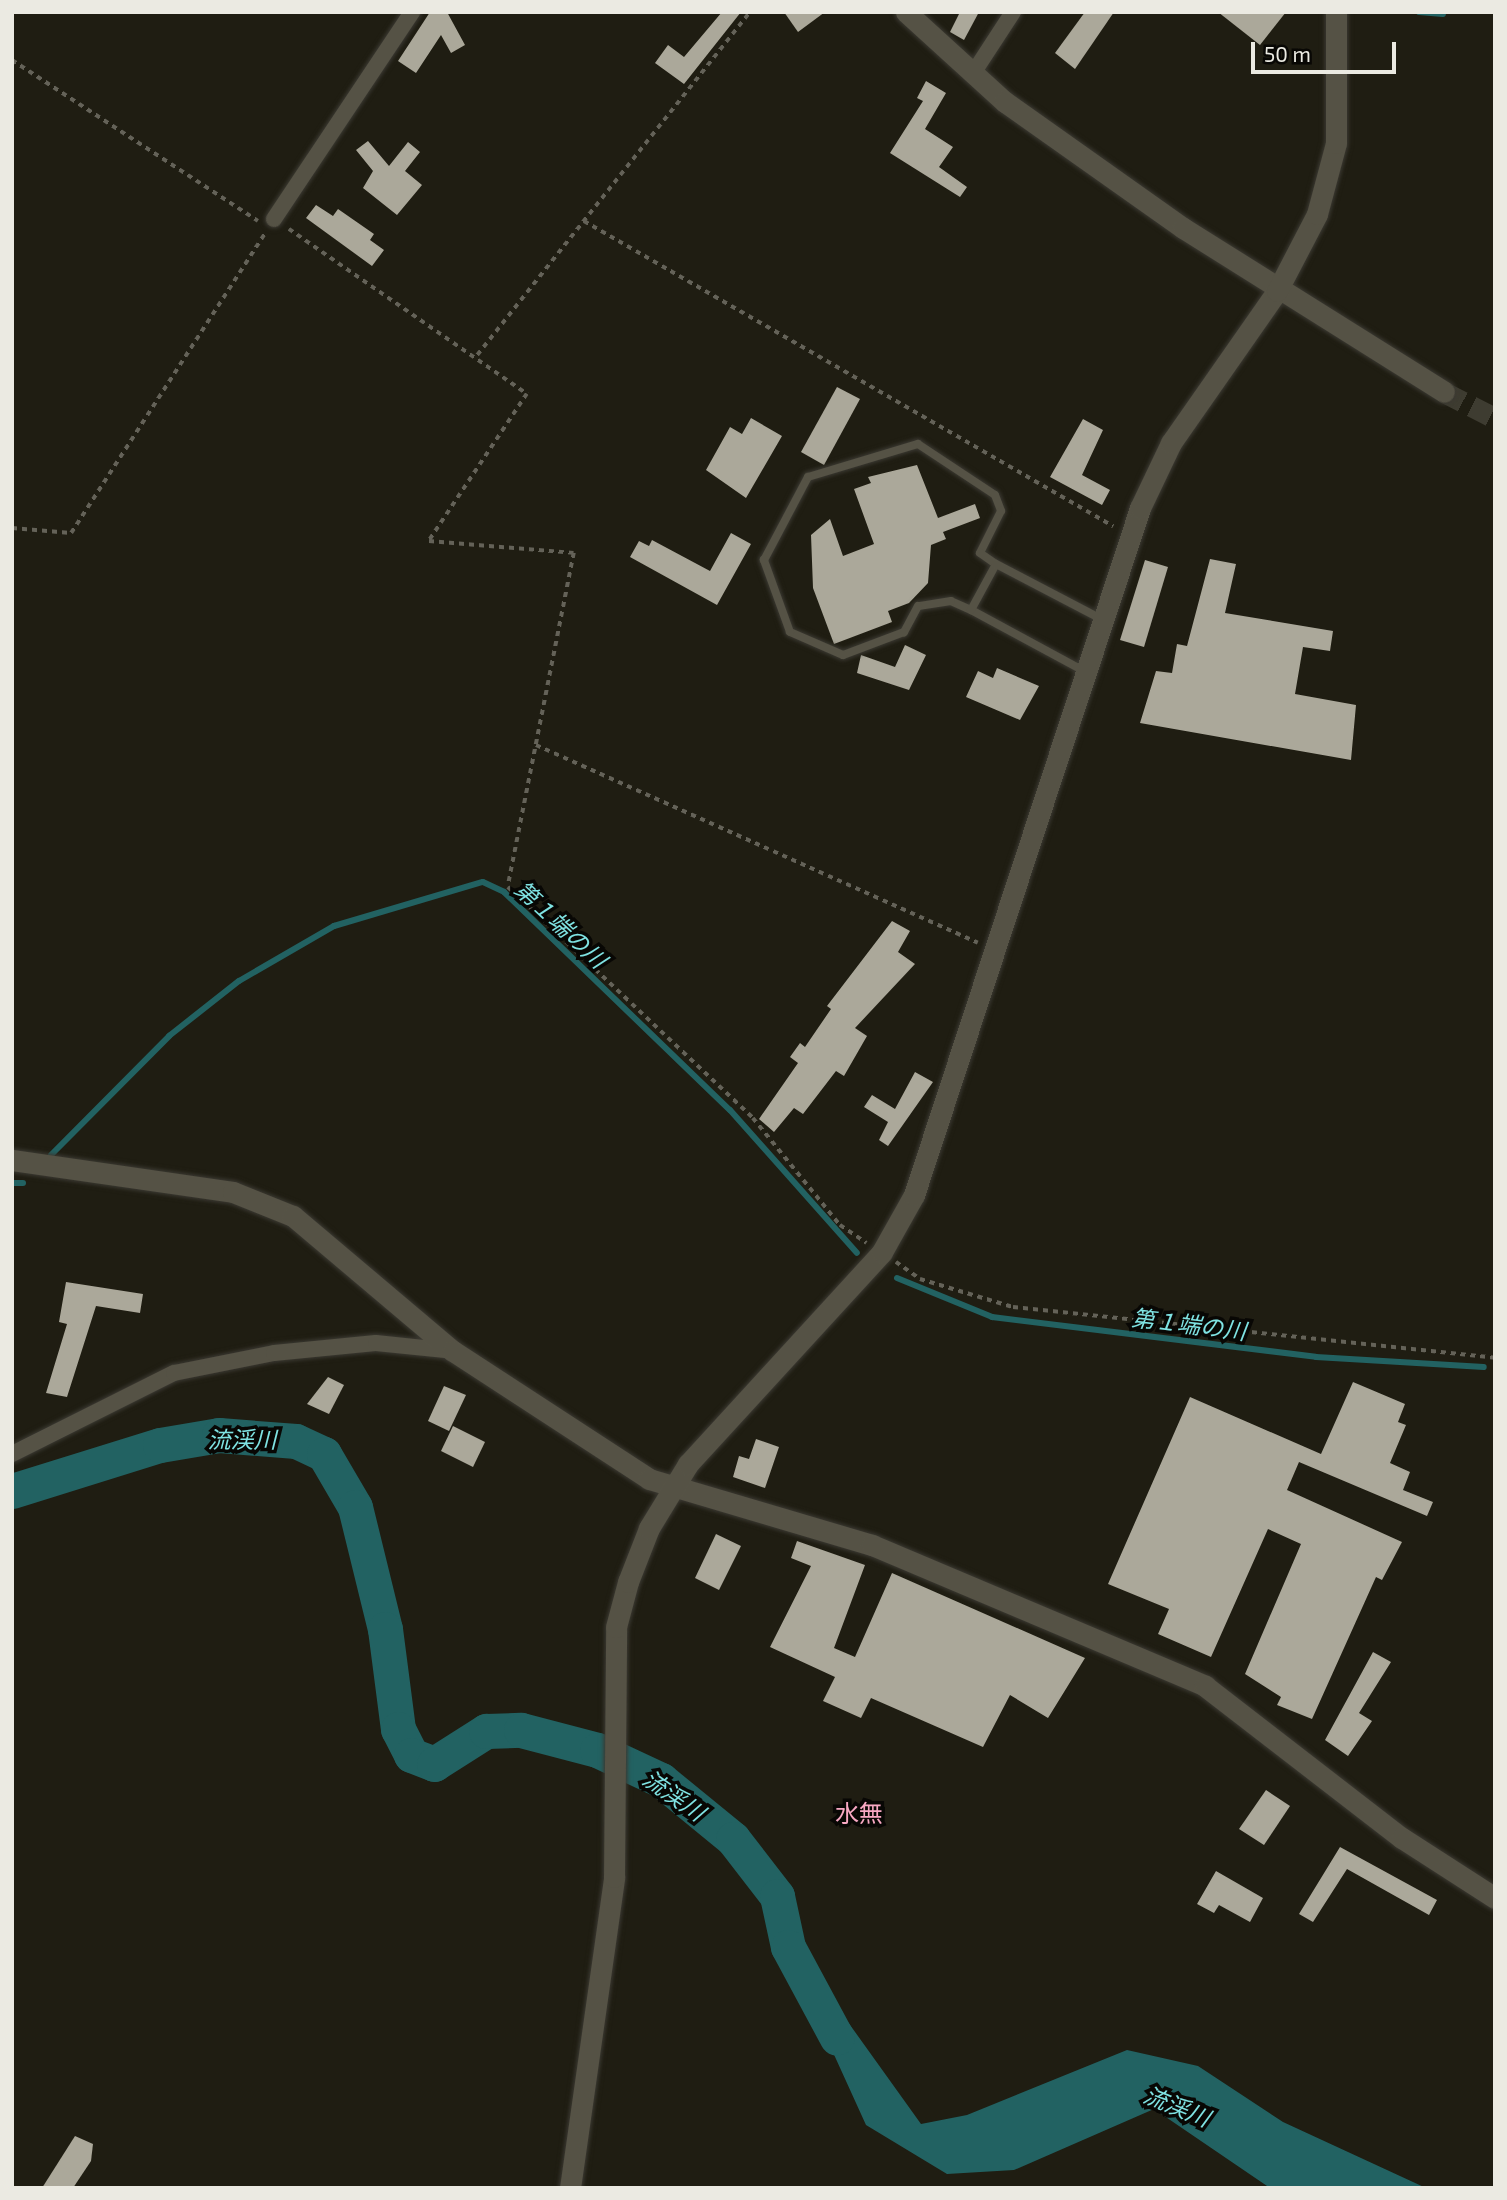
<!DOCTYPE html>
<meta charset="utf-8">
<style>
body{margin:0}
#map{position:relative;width:1507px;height:2200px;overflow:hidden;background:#1f1d12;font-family:"Exo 2","Noto Sans JP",sans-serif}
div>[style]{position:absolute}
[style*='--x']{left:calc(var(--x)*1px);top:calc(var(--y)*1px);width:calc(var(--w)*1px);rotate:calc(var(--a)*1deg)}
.water>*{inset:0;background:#226262}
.stream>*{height:6px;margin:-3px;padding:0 3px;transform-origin:3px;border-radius:3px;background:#226262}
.river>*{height:35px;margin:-17.5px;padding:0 17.5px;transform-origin:17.5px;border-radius:17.5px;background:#226262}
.building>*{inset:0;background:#aba89a}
.tertiary-tunnel>*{height:21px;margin-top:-10.5px;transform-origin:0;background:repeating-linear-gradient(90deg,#3e3c31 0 21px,transparent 0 31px)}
.path>*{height:3.5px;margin-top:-1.75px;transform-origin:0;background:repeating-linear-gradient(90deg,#646258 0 5px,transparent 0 10px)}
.roads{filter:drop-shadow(0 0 2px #3b3932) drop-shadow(0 0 2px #3b3932)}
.service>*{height:8px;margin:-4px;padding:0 4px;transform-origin:4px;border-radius:4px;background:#555245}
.minor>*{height:16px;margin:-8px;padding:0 8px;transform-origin:8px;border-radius:8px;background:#555245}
.tertiary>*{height:21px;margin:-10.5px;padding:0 10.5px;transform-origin:10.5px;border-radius:10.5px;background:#555245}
span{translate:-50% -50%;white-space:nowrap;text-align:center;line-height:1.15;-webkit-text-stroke:7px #080704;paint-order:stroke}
.water-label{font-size:23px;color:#7fe3e3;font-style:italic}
.quarter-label{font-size:24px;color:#f8a8c3}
.frame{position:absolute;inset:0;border:14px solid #ebeae2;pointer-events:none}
.scale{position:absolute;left:1251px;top:42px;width:145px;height:32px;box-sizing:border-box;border:4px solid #ebeae2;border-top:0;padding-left:9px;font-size:21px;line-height:24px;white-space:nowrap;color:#ebeae2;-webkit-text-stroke:5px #080704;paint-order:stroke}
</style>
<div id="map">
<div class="water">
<div style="clip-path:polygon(806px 1993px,830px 1997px,921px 2124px,967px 2115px,1127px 2050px,1198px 2066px,1283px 2122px,1426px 2188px,1270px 2188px,1154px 2109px,1014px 2170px,947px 2174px,866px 2125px)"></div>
</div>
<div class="stream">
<div style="--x:1419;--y:12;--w:24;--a:5"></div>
<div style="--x:51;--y:1155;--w:168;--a:-45.2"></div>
<div style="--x:169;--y:1036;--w:89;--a:-38.2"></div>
<div style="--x:239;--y:981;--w:110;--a:-30.1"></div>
<div style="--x:334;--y:926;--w:155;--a:-16.5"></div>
<div style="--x:483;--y:882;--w:23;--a:25"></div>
<div style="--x:504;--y:892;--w:314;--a:44"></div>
<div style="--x:730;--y:1110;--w:191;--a:48.4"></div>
<div style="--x:12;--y:1183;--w:11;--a:0"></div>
<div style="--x:897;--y:1278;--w:103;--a:22.3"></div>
<div style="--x:992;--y:1317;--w:326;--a:7"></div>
<div style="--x:1316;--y:1357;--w:168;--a:3.4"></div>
</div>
<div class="river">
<div style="--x:12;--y:1491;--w:155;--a:-17.3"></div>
<div style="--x:160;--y:1445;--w:60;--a:-9.6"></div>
<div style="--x:219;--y:1435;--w:77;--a:4.5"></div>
<div style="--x:296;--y:1441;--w:31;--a:25"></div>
<div style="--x:324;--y:1454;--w:61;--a:59.7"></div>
<div style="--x:355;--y:1507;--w:126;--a:76.2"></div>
<div style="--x:385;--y:1629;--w:101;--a:82.6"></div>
<div style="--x:398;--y:1729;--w:29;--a:63"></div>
<div style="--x:411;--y:1755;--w:25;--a:21"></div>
<div style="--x:434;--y:1764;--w:62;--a:-32.4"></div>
<div style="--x:486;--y:1731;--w:35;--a:-2"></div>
<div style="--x:521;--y:1730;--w:79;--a:14.7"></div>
<div style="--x:597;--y:1750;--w:71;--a:25.1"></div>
<div style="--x:661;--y:1780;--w:93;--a:39.3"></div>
<div style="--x:733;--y:1839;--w:72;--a:52.3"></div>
<div style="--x:777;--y:1896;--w:52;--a:77.8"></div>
<div style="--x:788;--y:1947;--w:103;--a:61.7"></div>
</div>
<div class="building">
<div style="clip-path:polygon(430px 12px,447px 12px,465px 45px,451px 53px,441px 35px,416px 73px,398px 61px)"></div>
<div style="clip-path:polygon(722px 12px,741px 12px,684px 84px,655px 63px,668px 45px,684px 57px)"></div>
<div style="clip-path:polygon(784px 12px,825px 12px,798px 32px)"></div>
<div style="clip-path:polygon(960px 12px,979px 12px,964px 40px,950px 32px)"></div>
<div style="clip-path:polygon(1085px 12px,1114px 12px,1075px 69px,1055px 53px)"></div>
<div style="clip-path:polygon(1218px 12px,1286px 12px,1260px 45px)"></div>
<div style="clip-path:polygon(926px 81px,946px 93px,925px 129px,953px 147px,939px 167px,967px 187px,960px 197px,890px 153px,923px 101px,917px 98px)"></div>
<div style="clip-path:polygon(368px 141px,389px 166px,408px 142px,420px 152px,405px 171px,422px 185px,397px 215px,363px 188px,373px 171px,356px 150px)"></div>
<div style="clip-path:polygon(316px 205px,333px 216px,338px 209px,374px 234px,370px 240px,384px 250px,372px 266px,306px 218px)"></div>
<div style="clip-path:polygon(837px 387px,860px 399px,824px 465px,801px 452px)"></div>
<div style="clip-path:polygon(751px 418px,782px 436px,746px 498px,706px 470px,730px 427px,742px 434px)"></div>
<div style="clip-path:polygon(1083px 419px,1103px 430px,1082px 475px,1110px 490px,1102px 505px,1050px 477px)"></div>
<div style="clip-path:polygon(917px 465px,938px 518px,975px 504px,980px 518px,943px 532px,946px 539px,931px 545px,928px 583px,909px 603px,888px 611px,892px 622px,834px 644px,813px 588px,811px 535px,830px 519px,843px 556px,874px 544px,854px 489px,871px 483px,868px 477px)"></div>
<div style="clip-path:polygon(731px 533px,751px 544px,717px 605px,630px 557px,639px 541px,649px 546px,652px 540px,710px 571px)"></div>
<div style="clip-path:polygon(1210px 559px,1236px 564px,1225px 613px,1333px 631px,1330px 651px,1303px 647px,1295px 694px,1356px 705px,1351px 760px,1140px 723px,1156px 671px,1172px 673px,1177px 644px,1187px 646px)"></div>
<div style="clip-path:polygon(1145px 560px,1168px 567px,1144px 647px,1120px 640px)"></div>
<div style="clip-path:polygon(905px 645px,926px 655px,909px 690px,857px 673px,861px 655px,895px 667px)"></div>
<div style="clip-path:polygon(997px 668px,1039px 686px,1020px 720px,966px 697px,978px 671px,993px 678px)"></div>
<div style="clip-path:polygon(892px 921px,910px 931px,898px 952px,915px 964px,855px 1028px,867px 1036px,844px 1076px,836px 1071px,803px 1114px,794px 1108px,774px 1132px,759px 1119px,798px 1063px,790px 1057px,800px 1043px,805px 1047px,831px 1009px,827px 1006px)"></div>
<div style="clip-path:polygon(915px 1072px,933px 1082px,888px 1146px,879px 1140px,888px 1122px,864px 1107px,872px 1095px,895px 1109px)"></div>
<div style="clip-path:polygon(66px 1282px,143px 1294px,140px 1313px,96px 1306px,67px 1397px,46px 1393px,67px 1324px,59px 1322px)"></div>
<div style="clip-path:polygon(328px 1377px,344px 1385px,329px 1414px,307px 1404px)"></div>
<div style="clip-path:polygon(1353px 1382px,1405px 1404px,1398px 1422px,1406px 1425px,1390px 1463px,1410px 1472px,1403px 1490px,1433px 1502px,1427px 1516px,1299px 1462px,1287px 1490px,1402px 1542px,1382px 1580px,1376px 1577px,1312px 1719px,1277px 1705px,1281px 1697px,1245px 1674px,1301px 1544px,1268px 1529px,1211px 1657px,1158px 1634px,1169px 1609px,1108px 1584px,1190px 1397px,1321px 1454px)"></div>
<div style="clip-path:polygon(444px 1386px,466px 1395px,449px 1431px,428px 1421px)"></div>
<div style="clip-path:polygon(453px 1426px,485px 1442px,473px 1467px,441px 1451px)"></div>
<div style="clip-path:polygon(756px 1439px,779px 1447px,765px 1488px,733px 1477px,739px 1456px,749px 1459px)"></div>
<div style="clip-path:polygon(716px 1534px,741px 1546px,719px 1590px,695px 1578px)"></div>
<div style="clip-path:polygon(797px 1541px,865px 1565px,834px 1648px,855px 1657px,892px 1573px,1085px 1658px,1048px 1718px,1010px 1695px,983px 1747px,871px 1698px,861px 1718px,823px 1701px,835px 1677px,770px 1647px,811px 1566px,791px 1558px)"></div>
<div style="clip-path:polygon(1373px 1652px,1391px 1662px,1359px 1713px,1372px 1721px,1348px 1756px,1325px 1740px)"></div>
<div style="clip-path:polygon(1266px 1790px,1290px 1806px,1264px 1845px,1239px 1829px)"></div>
<div style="clip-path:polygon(1340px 1847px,1437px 1900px,1429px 1915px,1347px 1869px,1313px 1922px,1299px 1914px)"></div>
<div style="clip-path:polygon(1216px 1871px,1263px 1898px,1250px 1922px,1219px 1905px,1214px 1913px,1197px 1904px)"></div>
<div style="clip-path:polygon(75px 2136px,93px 2144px,91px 2161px,73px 2188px,42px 2188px)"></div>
</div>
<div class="tertiary-tunnel">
<div style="--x:1444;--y:392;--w:57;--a:27"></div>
</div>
<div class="path">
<div style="--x:12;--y:60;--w:294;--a:33.2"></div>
<div style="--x:584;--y:221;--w:611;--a:29.97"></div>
<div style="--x:289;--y:229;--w:290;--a:34.7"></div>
<div style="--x:527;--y:394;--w:177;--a:123.7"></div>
<div style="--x:429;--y:541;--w:145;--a:4.7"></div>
<div style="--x:574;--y:553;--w:340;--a:101.2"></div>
<div style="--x:508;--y:887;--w:337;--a:43.3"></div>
<div style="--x:753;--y:1118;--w:138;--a:50.9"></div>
<div style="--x:840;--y:1225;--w:32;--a:34"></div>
<div style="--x:477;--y:355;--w:438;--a:-51.5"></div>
<div style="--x:12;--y:528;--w:59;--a:4.8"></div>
<div style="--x:71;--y:533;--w:359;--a:-57.1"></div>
<div style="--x:536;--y:745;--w:484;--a:24.1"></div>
<div style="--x:896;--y:1262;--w:29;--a:35"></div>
<div style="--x:920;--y:1279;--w:97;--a:16.8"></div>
<div style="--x:1013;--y:1307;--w:485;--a:6"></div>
</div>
<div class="roads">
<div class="service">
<div style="--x:971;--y:610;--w:22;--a:-156"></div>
<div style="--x:951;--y:601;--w:33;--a:171"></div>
<div style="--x:918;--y:606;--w:30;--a:118"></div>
<div style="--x:904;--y:632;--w:65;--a:159.3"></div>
<div style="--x:843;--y:655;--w:58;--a:-156.5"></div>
<div style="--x:790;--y:632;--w:77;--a:-109.9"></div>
<div style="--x:764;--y:560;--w:94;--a:-62.1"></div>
<div style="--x:808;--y:477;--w:115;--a:-16.7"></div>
<div style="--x:918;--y:444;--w:92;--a:33.5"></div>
<div style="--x:995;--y:495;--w:17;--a:69"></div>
<div style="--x:1001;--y:511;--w:47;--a:116.6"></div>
<div style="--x:980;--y:553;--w:19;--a:35"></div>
<div style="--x:1084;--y:671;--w:128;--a:-151.6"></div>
<div style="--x:971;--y:610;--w:52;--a:-61.5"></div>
<div style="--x:996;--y:564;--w:121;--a:27.6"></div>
</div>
<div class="minor">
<div style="--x:972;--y:75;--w:75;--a:-56.9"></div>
<div style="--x:274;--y:219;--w:249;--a:-56.3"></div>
<div style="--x:12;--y:1454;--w:181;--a:-26.6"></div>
<div style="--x:174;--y:1373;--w:102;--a:-11.3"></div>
<div style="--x:274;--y:1353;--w:102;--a:-5.6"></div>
<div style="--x:376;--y:1343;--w:77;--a:5.9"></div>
</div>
<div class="tertiary">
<div style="--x:906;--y:12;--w:134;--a:42.3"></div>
<div style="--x:1005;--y:102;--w:218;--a:35.3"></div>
<div style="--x:1183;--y:228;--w:308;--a:32.1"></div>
<div style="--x:12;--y:1160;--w:223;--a:8.2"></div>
<div style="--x:233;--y:1192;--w:65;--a:21.8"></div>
<div style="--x:293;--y:1216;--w:209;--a:40.2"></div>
<div style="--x:453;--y:1351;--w:234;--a:33.1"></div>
<div style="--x:649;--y:1479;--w:233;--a:16.5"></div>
<div style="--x:872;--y:1545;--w:362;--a:22.9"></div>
<div style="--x:1205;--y:1686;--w:249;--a:37.7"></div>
<div style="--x:1402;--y:1838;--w:111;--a:32.8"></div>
<div style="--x:570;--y:2188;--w:314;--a:-81.9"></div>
<div style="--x:614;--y:1877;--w:250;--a:-89.5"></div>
<div style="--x:616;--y:1627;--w:47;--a:-75.1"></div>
<div style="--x:628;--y:1582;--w:58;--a:-68.7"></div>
<div style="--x:649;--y:1528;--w:75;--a:-58.6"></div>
<div style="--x:688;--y:1464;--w:287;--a:-47.5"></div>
<div style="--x:882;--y:1252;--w:65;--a:-60.7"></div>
<div style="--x:914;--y:1195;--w:723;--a:-71.79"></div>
<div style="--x:1140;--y:508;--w:72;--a:-64.5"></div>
<div style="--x:1171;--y:443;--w:185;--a:-55.1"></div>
<div style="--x:1277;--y:291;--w:87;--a:-62.5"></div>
<div style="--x:1317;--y:214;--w:73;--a:-75"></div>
<div style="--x:1336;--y:143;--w:131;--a:-90"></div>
</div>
</div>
<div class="water-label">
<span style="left:561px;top:924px;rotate:43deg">第１端の川</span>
<span style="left:1189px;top:1324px;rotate:7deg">第１端の川</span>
<span style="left:242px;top:1439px">流渓川</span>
<span style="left:674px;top:1795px;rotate:35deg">流渓川</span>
<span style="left:1177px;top:2106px;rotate:22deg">流渓川</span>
</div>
<div class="quarter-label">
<span style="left:859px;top:1813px">水無</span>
</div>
<div class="frame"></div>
<div class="scale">50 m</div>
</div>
